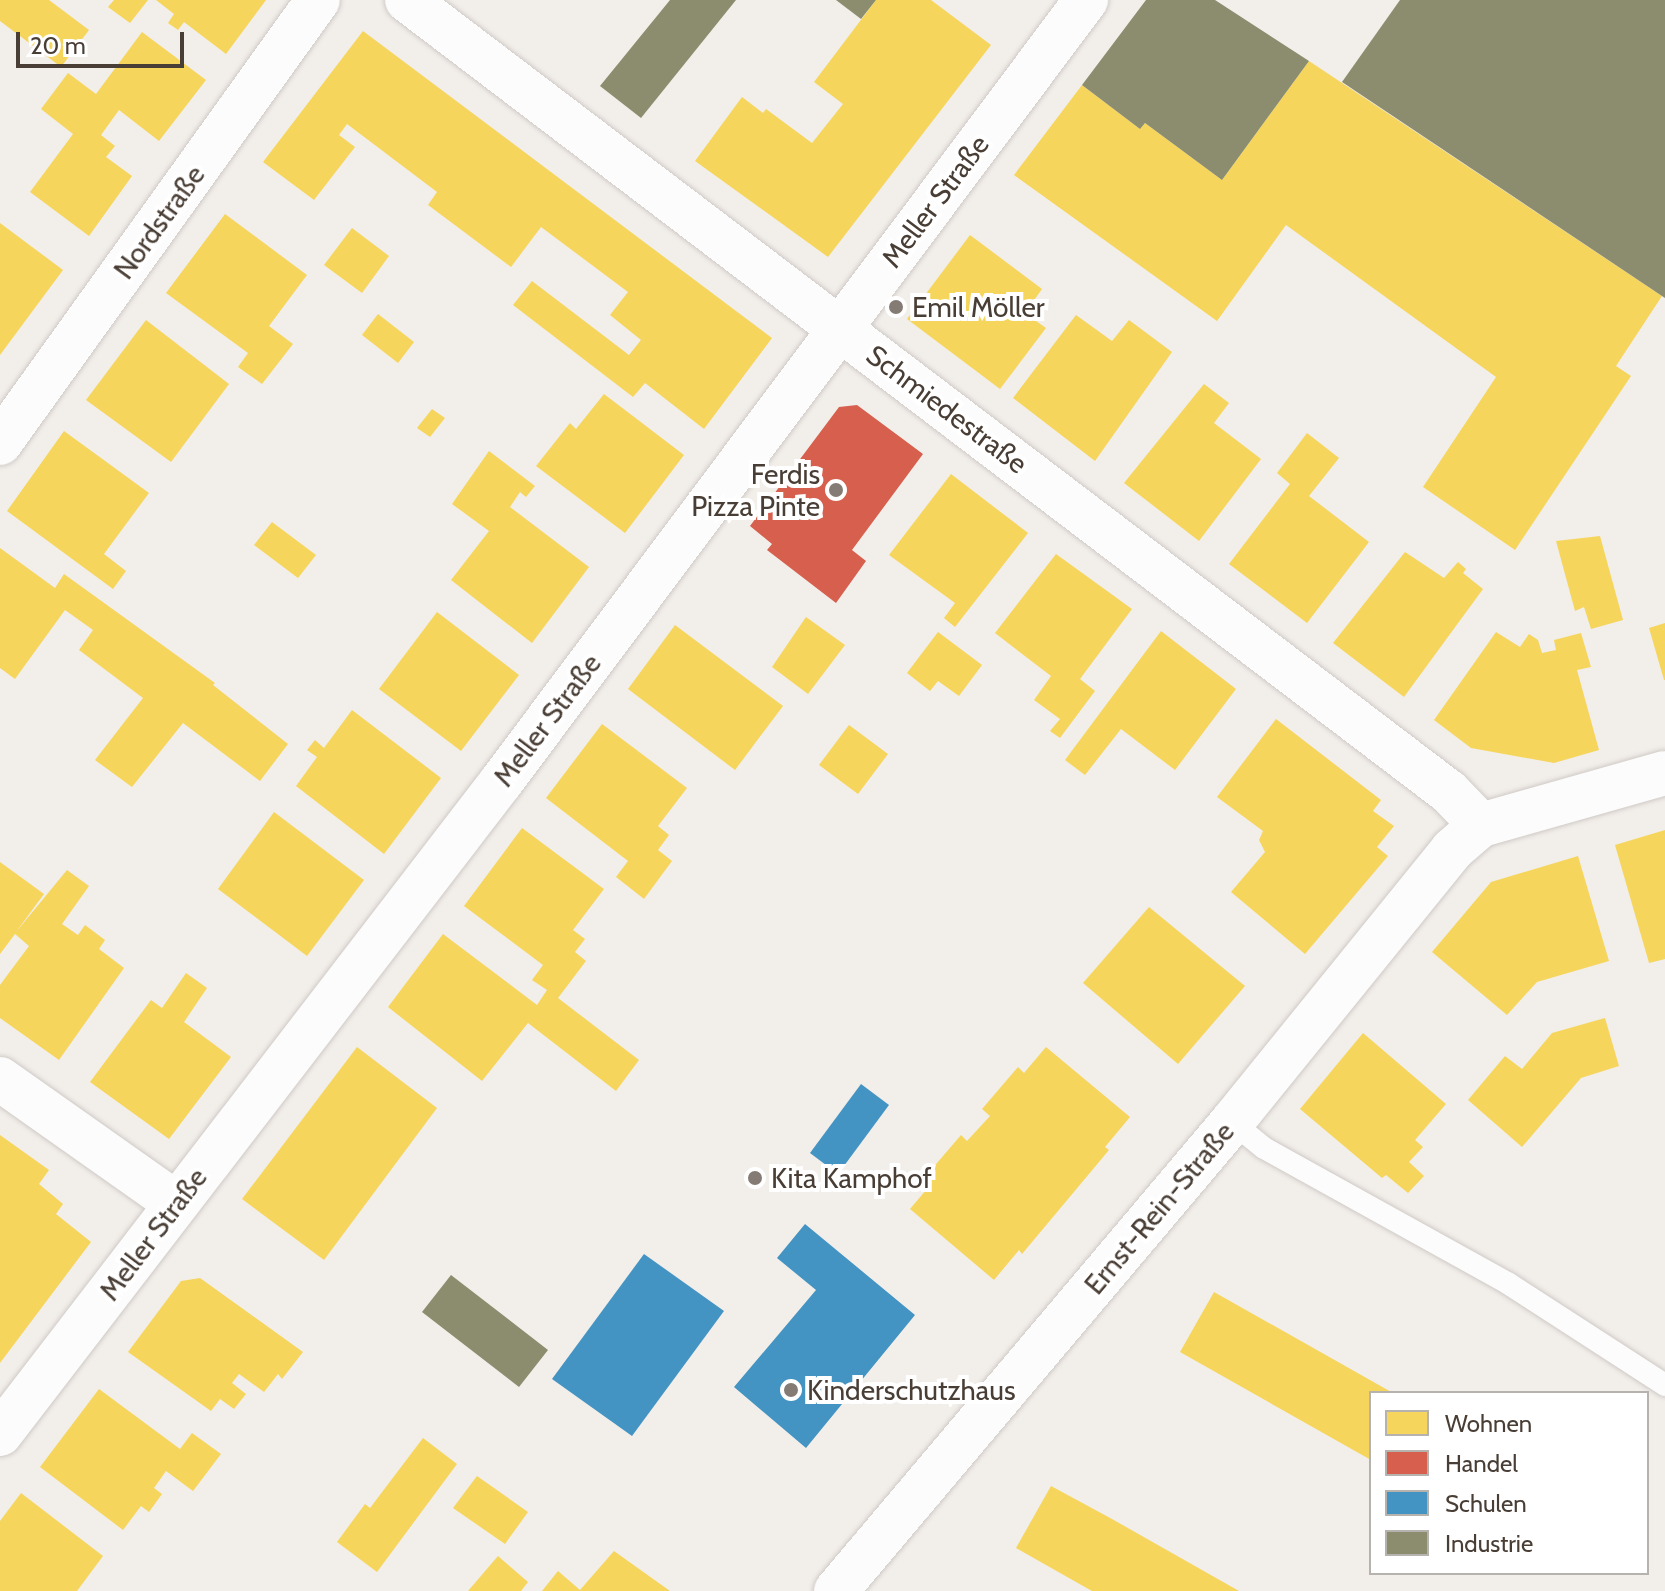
<!DOCTYPE html>
<meta charset="utf-8">
<style>
body{margin:0}
#map{position:relative;width:1665px;height:1591px;overflow:hidden;background:#f2eeea;font-family:Cabin,sans-serif}
div>[style]{position:absolute}
[style*='--x']{left:calc(var(--x)*1px);top:calc(var(--y)*1px);width:calc(var(--w)*1px);rotate:calc(var(--a)*1deg)}
.homes>*{inset:0;background:#f6d55c}
.shops>*{inset:0;background:#d6604d}
.schools>*{inset:0;background:#4393c3}
.industry>*{inset:0;background:#8c8c6e}
.roads{filter:drop-shadow(0 0 2px #cfcac6) drop-shadow(0 0 2px #cfcac6)}
.service>*{height:22px;margin:-11px;padding:0 11px;transform-origin:11px;border-radius:11px;background:#fdfcfc}
.minor>*{height:44px;margin:-22px;padding:0 22px;transform-origin:22px;border-radius:22px;background:#fdfcfc}
.dots>*{width:22px;height:22px;translate:-50% -50%;box-sizing:border-box;border:4px solid #fff;border-radius:50%}
span{translate:-50% -50%;white-space:nowrap;text-align:center;line-height:1.15;-webkit-text-stroke:8px #fff;paint-order:stroke}
.street-label{font-size:28px;color:#493e35}
.poi-label{font-size:28px;color:#493e35}
.left{translate:0 -50%;text-align:left}
.right{translate:-100% -50%;text-align:right}
.legend{position:absolute;left:1369px;top:1391px;width:280px;height:184px;box-sizing:border-box;background:#fff;border:2px solid #b6b2ae;margin:0;padding:10px 14px;list-style:none;font-size:24px;color:#493e35}
.legend li{display:flex;align-items:center;gap:16px;height:40px}
.legend b{width:40px;border:2px solid #b6b2ae}
.scale{position:absolute;left:16px;top:32px;width:168px;height:36px;box-sizing:border-box;border:4px solid #493e35;border-top:0;padding-left:10px;font-size:24px;line-height:28px;white-space:nowrap;color:#493e35;-webkit-text-stroke:6px #fff;paint-order:stroke}
</style>
<div id="map">
<div class="homes">
<div style="clip-path:polygon(0 0,49px 0,89px 30px,61px 67px,0 21px)"></div>
<div style="clip-path:polygon(114px 0,148px 0,130px 23px,108px 7px)"></div>
<div style="clip-path:polygon(156px 0,266px 0,226px 54px,184px 22px,178px 30px,168px 23px,174px 14px)"></div>
<div style="clip-path:polygon(876px 0,931px 0,991px 45px,828px 257px,695px 161px,742px 97px,763px 113px,766px 109px,812px 143px,843px 104px,814px 82px)"></div>
<div style="clip-path:polygon(363px 31px,772px 338px,704px 429px,645px 383px,633px 397px,513px 305px,532px 281px,629px 355px,641px 340px,610px 315px,628px 292px,541px 227px,511px 267px,428px 205px,437px 192px,347px 124px,339px 135px,355px 147px,314px 200px,263px 162px)"></div>
<div style="clip-path:polygon(142px 32px,206px 80px,159px 141px,119px 110px,101px 135px,115px 146px,106px 157px,132px 176px,89px 236px,30px 192px,73px 134px,41px 109px,68px 73px,96px 94px)"></div>
<div style="clip-path:polygon(1309px 61px,1662px 296px,1616px 366px,1631px 376px,1515px 550px,1423px 487px,1496px 377px,1286px 225px,1217px 321px,1014px 175px,1082px 85px,1140px 129px,1145px 123px,1222px 180px)"></div>
<div style="clip-path:polygon(225px 214px,307px 275px,269px 326px,293px 344px,262px 384px,238px 367px,248px 353px,166px 293px)"></div>
<div style="clip-path:polygon(0 223px,63px 270px,0 355px)"></div>
<div style="clip-path:polygon(352px 228px,389px 256px,362px 293px,324px 265px)"></div>
<div style="clip-path:polygon(970px 235px,1042px 289px,1025px 313px,1046px 328px,1000px 389px,907px 319px)"></div>
<div style="clip-path:polygon(378px 314px,414px 342px,398px 363px,362px 335px)"></div>
<div style="clip-path:polygon(1076px 315px,1112px 341px,1129px 320px,1172px 352px,1095px 461px,1013px 398px)"></div>
<div style="clip-path:polygon(146px 320px,229px 384px,171px 462px,86px 400px)"></div>
<div style="clip-path:polygon(1204px 384px,1229px 403px,1214px 423px,1261px 459px,1199px 541px,1124px 483px)"></div>
<div style="clip-path:polygon(604px 394px,684px 455px,625px 533px,536px 466px,570px 423px,576px 429px)"></div>
<div style="clip-path:polygon(432px 409px,445px 418px,430px 437px,417px 428px)"></div>
<div style="clip-path:polygon(64px 431px,149px 493px,104px 554px,126px 571px,113px 589px,7px 511px)"></div>
<div style="clip-path:polygon(1307px 433px,1339px 458px,1309px 496px,1369px 542px,1307px 623px,1229px 564px,1290px 484px,1277px 473px)"></div>
<div style="clip-path:polygon(489px 451px,535px 486px,526px 497px,520px 492px,510px 507px,589px 567px,532px 643px,451px 580px,489px 531px,452px 504px)"></div>
<div style="clip-path:polygon(951px 474px,1028px 533px,955px 627px,944px 618px,955px 603px,889px 555px)"></div>
<div style="clip-path:polygon(272px 522px,316px 555px,298px 578px,254px 545px)"></div>
<div style="clip-path:polygon(1600px 536px,1623px 620px,1591px 629px,1584px 607px,1575px 611px,1556px 541px)"></div>
<div style="clip-path:polygon(0 548px,55px 588px,64px 574px,215px 683px,213px 685px,288px 744px,260px 781px,183px 723px,132px 787px,95px 760px,143px 698px,79px 650px,93px 630px,65px 610px,15px 679px,0 668px)"></div>
<div style="clip-path:polygon(1405px 552px,1444px 578px,1458px 562px,1466px 569px,1463px 573px,1483px 589px,1404px 697px,1333px 643px)"></div>
<div style="clip-path:polygon(1056px 554px,1132px 609px,1080px 679px,1095px 691px,1060px 738px,1050px 731px,1060px 719px,1034px 700px,1051px 676px,995px 633px)"></div>
<div style="clip-path:polygon(437px 612px,519px 675px,461px 751px,379px 689px)"></div>
<div style="clip-path:polygon(806px 617px,845px 645px,808px 694px,772px 667px)"></div>
<div style="clip-path:polygon(1665px 623px,1665px 680px,1664px 680px,1649px 628px)"></div>
<div style="clip-path:polygon(675px 625px,783px 706px,735px 770px,628px 689px)"></div>
<div style="clip-path:polygon(1161px 631px,1236px 689px,1175px 770px,1121px 729px,1085px 775px,1065px 760px)"></div>
<div style="clip-path:polygon(938px 632px,982px 665px,959px 696px,938px 681px,930px 691px,907px 673px)"></div>
<div style="clip-path:polygon(1496px 632px,1520px 647px,1529px 634px,1538px 640px,1542px 653px,1556px 650px,1554px 640px,1581px 633px,1591px 667px,1577px 670px,1599px 750px,1554px 763px,1471px 748px,1434px 720px)"></div>
<div style="clip-path:polygon(352px 710px,441px 778px,384px 854px,296px 786px,317px 757px,307px 750px,315px 740px,324px 748px)"></div>
<div style="clip-path:polygon(1276px 719px,1381px 800px,1373px 811px,1394px 826px,1377px 847px,1388px 856px,1305px 954px,1231px 892px,1265px 852px,1259px 840px,1263px 831px,1217px 797px)"></div>
<div style="clip-path:polygon(602px 724px,687px 788px,658px 826px,669px 835px,658px 850px,672px 861px,644px 899px,616px 877px,628px 861px,546px 798px)"></div>
<div style="clip-path:polygon(849px 725px,888px 754px,858px 794px,819px 765px)"></div>
<div style="clip-path:polygon(274px 812px,364px 880px,307px 956px,218px 889px)"></div>
<div style="clip-path:polygon(522px 828px,604px 889px,573px 930px,585px 939px,575px 952px,586px 961px,558px 998px,639px 1060px,616px 1091px,528px 1023px,482px 1081px,388px 1007px,443px 934px,537px 1005px,547px 990px,532px 980px,543px 965px,464px 906px)"></div>
<div style="clip-path:polygon(1665px 830px,1665px 959px,1649px 963px,1615px 845px)"></div>
<div style="clip-path:polygon(1578px 856px,1609px 961px,1537px 982px,1507px 1015px,1432px 952px,1491px 882px)"></div>
<div style="clip-path:polygon(0 862px,44px 894px,16px 932px,67px 870px,89px 886px,62px 924px,78px 935px,85px 925px,105px 940px,99px 949px,124px 968px,59px 1060px,0 1018px,0 985px,29px 946px,15px 934px,0 954px)"></div>
<div style="clip-path:polygon(1149px 907px,1245px 986px,1178px 1064px,1083px 983px)"></div>
<div style="clip-path:polygon(186px 973px,207px 988px,184px 1022px,231px 1057px,169px 1139px,90px 1082px,151px 1000px,162px 1008px)"></div>
<div style="clip-path:polygon(1605px 1018px,1619px 1066px,1581px 1078px,1522px 1147px,1468px 1100px,1505px 1056px,1522px 1069px,1552px 1033px)"></div>
<div style="clip-path:polygon(1363px 1033px,1446px 1104px,1415px 1140px,1423px 1147px,1409px 1162px,1424px 1176px,1408px 1193px,1386px 1175px,1382px 1178px,1300px 1109px)"></div>
<div style="clip-path:polygon(357px 1047px,437px 1108px,324px 1260px,242px 1199px)"></div>
<div style="clip-path:polygon(1046px 1047px,1130px 1117px,1105px 1147px,1109px 1150px,1022px 1254px,1019px 1250px,994px 1280px,910px 1209px,932px 1183px,925px 1177px,961px 1135px,967px 1141px,990px 1116px,982px 1109px,1018px 1067px,1024px 1073px)"></div>
<div style="clip-path:polygon(0 1135px,49px 1170px,39px 1184px,63px 1204px,56px 1214px,91px 1242px,0 1363px)"></div>
<div style="clip-path:polygon(200px 1278px,303px 1352px,282px 1379px,278px 1374px,264px 1392px,239px 1374px,232px 1383px,246px 1394px,234px 1409px,220px 1399px,211px 1411px,128px 1352px,181px 1281px)"></div>
<div style="clip-path:polygon(1214px 1292px,1393px 1393px,1371px 1393px,1371px 1460px,1180px 1352px)"></div>
<div style="clip-path:polygon(99px 1389px,180px 1449px,192px 1433px,221px 1454px,193px 1491px,166px 1471px,154px 1488px,162px 1494px,149px 1512px,141px 1506px,123px 1530px,40px 1467px)"></div>
<div style="clip-path:polygon(423px 1438px,457px 1464px,377px 1572px,337px 1542px,365px 1504px,370px 1508px)"></div>
<div style="clip-path:polygon(477px 1476px,528px 1512px,505px 1544px,453px 1508px)"></div>
<div style="clip-path:polygon(1051px 1486px,1112px 1519px,1239px 1591px,1092px 1591px,1076px 1582px,1016px 1548px)"></div>
<div style="clip-path:polygon(21px 1493px,103px 1556px,77px 1591px,0 1591px,0 1521px)"></div>
<div style="clip-path:polygon(614px 1551px,670px 1591px,542px 1591px,558px 1571px,580px 1590px)"></div>
<div style="clip-path:polygon(498px 1556px,528px 1582px,521px 1591px,468px 1591px)"></div>
</div>
<div class="shops">
<div style="clip-path:polygon(857px 405px,923px 454px,852px 550px,866px 561px,836px 603px,767px 550px,772px 544px,750px 526px,839px 407px)"></div>
</div>
<div class="schools">
<div style="clip-path:polygon(861px 1084px,889px 1105px,838px 1174px,810px 1153px)"></div>
<div style="clip-path:polygon(805px 1224px,915px 1315px,806px 1448px,734px 1387px,816px 1290px,777px 1258px)"></div>
<div style="clip-path:polygon(644px 1254px,724px 1311px,632px 1436px,552px 1379px)"></div>
</div>
<div class="industry">
<div style="clip-path:polygon(670px 0,736px 0,641px 118px,600px 86px)"></div>
<div style="clip-path:polygon(836px 0,876px 0,861px 19px)"></div>
<div style="clip-path:polygon(1146px 0,1215px 0,1309px 61px,1222px 180px,1145px 123px,1140px 129px,1082px 85px)"></div>
<div style="clip-path:polygon(1400px 0,1665px 0,1665px 298px,1342px 82px)"></div>
<div style="clip-path:polygon(451px 1275px,548px 1350px,519px 1387px,422px 1312px)"></div>
</div>
<div class="roads">
<div class="service">
<div style="--x:1232;--y:1122;--w:41;--a:39.1"></div>
<div style="--x:1264;--y:1148;--w:280;--a:29"></div>
<div style="--x:1509;--y:1284;--w:186;--a:32.9"></div>
</div>
<div class="minor">
<div style="--x:407;--y:0;--w:1309;--a:37.24"></div>
<div style="--x:1449;--y:792;--w:46;--a:45.9"></div>
<div style="--x:0;--y:443;--w:545;--a:-54.33"></div>
<div style="--x:0;--y:1079;--w:215;--a:35.2"></div>
<div style="--x:0;--y:1434;--w:822;--a:-52.46"></div>
<div style="--x:501;--y:782;--w:977;--a:-53.2"></div>
<div style="--x:836;--y:1591;--w:614;--a:-49.82"></div>
<div style="--x:1232;--y:1122;--w:350;--a:-51"></div>
<div style="--x:1452;--y:850;--w:38;--a:-41"></div>
<div style="--x:1481;--y:825;--w:191;--a:-15.8"></div>
</div>
</div>
<div class="dots">
<div style="left:896px;top:307px;background:#847c74"></div>
<div style="left:836px;top:490px;background:#847c74"></div>
<div style="left:755px;top:1178px;background:#847c74"></div>
<div style="left:791px;top:1390px;background:#847c74"></div>
</div>
<div class="street-label">
<span style="left:935px;top:201px;rotate:-53deg">Meller Straße</span>
<span style="left:159px;top:222px;rotate:-54deg">Nordstraße</span>
<span style="left:947px;top:409px;rotate:37deg">Schmiedestraße</span>
<span style="left:547px;top:720px;rotate:-53deg">Meller Straße</span>
<span style="left:1159px;top:1208px;rotate:-50deg">Ernst-Rein-Straße</span>
<span style="left:153px;top:1234px;rotate:-53deg">Meller Straße</span>
</div>
<div class="poi-label">
<span class="left" style="left:912px;top:307px">Emil Möller</span>
<span class="right" style="left:820px;top:490px">Ferdis<br>Pizza Pinte</span>
<span class="left" style="left:771px;top:1178px">Kita Kamphof</span>
<span class="left" style="left:807px;top:1390px">Kinderschutzhaus</span>
</div>
<ul class="legend">
<li><b style="height:22px;background:#f6d55c"></b>Wohnen</li>
<li><b style="height:22px;background:#d6604d"></b>Handel</li>
<li><b style="height:22px;background:#4393c3"></b>Schulen</li>
<li><b style="height:22px;background:#8c8c6e"></b>Industrie</li>
</ul>
<div class="scale">20 m</div>
</div>
